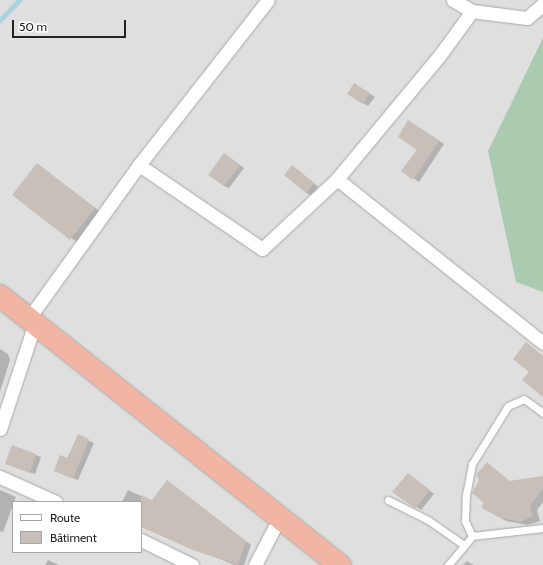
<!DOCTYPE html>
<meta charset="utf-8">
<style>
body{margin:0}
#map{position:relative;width:543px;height:565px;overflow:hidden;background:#f2efe9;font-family:Cabin,sans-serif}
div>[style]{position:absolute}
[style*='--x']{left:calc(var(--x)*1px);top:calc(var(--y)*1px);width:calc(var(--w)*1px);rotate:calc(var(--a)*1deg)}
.residential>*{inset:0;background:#e0dfdf}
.cemetery>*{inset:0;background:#aacbaf}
.shadow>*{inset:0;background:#0003}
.stream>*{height:4.5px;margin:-2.25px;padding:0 2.25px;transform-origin:2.25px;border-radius:2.25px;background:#aad3df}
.building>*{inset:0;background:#c7bfb8}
.roads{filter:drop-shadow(0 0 1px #a9a9a9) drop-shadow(0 0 1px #a9a9a9)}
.service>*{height:7px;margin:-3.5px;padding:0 3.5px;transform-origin:3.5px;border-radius:3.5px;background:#fff}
.minor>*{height:13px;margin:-6.5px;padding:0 6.5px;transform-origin:6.5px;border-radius:6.5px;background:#fff}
.trunk>*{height:22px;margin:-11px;padding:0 11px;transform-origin:11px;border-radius:11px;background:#f2b4a3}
span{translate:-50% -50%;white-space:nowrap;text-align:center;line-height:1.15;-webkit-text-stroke:3.5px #fff;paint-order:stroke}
.legend{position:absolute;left:12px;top:501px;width:130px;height:52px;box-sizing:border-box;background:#fff;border:1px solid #a7a7a7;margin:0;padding:5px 7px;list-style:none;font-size:12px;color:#222}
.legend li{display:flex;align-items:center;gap:8px;height:20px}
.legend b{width:20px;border:1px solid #a7a7a7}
.scale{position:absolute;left:12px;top:20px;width:114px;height:18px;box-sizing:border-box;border:2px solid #222;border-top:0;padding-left:5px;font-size:12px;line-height:14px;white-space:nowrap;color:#222;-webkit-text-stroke:3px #fff;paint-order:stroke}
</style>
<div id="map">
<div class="residential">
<div style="clip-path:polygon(evenodd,0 0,543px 0,543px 565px,0 565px,0 0,13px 502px,141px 502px,141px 552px,13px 552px,13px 502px)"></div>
</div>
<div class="cemetery">
<div style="clip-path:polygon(543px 38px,543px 292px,516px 282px,488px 151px)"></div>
</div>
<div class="shadow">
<div style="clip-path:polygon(359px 87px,375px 97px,368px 106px,348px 94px)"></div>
<div style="clip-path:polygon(414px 124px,444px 144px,419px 182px,402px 170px,418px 149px)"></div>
<div style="clip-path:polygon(229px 157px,244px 168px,229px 188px,224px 186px)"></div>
<div style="clip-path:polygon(44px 169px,102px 213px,78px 243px,14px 195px)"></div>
<div style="clip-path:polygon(297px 169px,318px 187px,311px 195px,306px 193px)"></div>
<div style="clip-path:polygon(0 349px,8px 354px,10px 360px,0 392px)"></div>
<div style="clip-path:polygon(78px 436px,94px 443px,78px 480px,60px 473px)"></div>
<div style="clip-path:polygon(13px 446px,41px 457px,35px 474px,11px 466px)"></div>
<div style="clip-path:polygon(487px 463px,511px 482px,543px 478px,543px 502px,537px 510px,540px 521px,528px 525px,506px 521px,483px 507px)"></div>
<div style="clip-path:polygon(408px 474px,434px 494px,421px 510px,394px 492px)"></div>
<div style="clip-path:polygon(173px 485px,251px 545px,244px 565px,234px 565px,161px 534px,141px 519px,141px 502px,122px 502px,128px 490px,152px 501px)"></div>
<div style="clip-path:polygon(0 490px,16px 497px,3px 532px,0 531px)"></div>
<div style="clip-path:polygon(48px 560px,59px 565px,45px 565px)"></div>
<div style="clip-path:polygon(467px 561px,472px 564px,474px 565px,463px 565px)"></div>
</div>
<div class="stream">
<div style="--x:0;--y:20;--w:28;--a:-46"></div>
</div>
<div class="building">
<div style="clip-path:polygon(354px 83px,370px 93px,363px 104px,347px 94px)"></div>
<div style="clip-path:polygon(408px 120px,439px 141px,413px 180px,401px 171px,417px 150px,398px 137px)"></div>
<div style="clip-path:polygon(224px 153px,240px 165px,224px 186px,208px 175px)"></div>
<div style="clip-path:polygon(37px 163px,95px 208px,70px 240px,12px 195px)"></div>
<div style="clip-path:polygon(292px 165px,314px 183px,306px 193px,284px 175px)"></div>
<div style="clip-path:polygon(526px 342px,543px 356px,543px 397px,522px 380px,529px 372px,513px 359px)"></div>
<div style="clip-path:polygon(78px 434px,89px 439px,73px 479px,54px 471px,60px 455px,68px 458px)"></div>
<div style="clip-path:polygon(12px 445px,36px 454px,30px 473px,5px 464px)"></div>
<div style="clip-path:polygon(487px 462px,509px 481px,543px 476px,543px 488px,530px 506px,533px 516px,520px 522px,498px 517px,482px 508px,483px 502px,472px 493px,479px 480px,476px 475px)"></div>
<div style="clip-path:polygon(408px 473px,430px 490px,415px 508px,392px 492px)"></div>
<div style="clip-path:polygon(167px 480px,246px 541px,238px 565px,193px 550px,141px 527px,141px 495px,152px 500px)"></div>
</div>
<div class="roads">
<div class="service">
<div style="--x:388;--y:500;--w:45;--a:26.6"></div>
<div style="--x:428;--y:520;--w:44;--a:34.8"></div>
<div style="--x:472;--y:536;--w:17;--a:-115"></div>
<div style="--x:465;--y:521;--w:26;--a:-88"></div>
<div style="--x:466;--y:495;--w:32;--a:-79"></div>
<div style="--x:472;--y:464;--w:68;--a:-58.2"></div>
<div style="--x:508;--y:406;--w:17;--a:-24"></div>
<div style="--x:524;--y:399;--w:24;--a:36"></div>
<div style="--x:448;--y:565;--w:38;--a:-50"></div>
<div style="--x:472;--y:536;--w:71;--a:-6.4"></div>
</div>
<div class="minor">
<div style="--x:453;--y:0;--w:22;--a:30"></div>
<div style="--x:472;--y:11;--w:55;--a:7.3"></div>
<div style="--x:527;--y:18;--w:21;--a:-41"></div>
<div style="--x:139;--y:165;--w:149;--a:34.3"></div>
<div style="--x:262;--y:249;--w:103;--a:-43"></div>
<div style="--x:337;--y:179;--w:161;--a:-50.3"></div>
<div style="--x:440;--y:55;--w:54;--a:-54"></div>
<div style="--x:337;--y:179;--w:263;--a:38.5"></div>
<div style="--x:29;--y:318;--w:188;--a:-54.3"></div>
<div style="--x:139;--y:165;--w:209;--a:-52"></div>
<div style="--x:0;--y:429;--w:112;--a:-71.7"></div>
<div style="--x:0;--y:477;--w:61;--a:24.1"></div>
<div style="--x:141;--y:540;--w:57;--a:26.1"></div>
<div style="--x:255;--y:565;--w:54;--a:-62.5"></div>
</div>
<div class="trunk">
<div style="--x:0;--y:296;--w:434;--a:38.4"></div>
</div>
</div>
<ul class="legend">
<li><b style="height:5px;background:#fff"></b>Route</li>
<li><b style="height:11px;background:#c7bfb8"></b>Bâtiment</li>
</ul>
<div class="scale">50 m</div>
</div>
